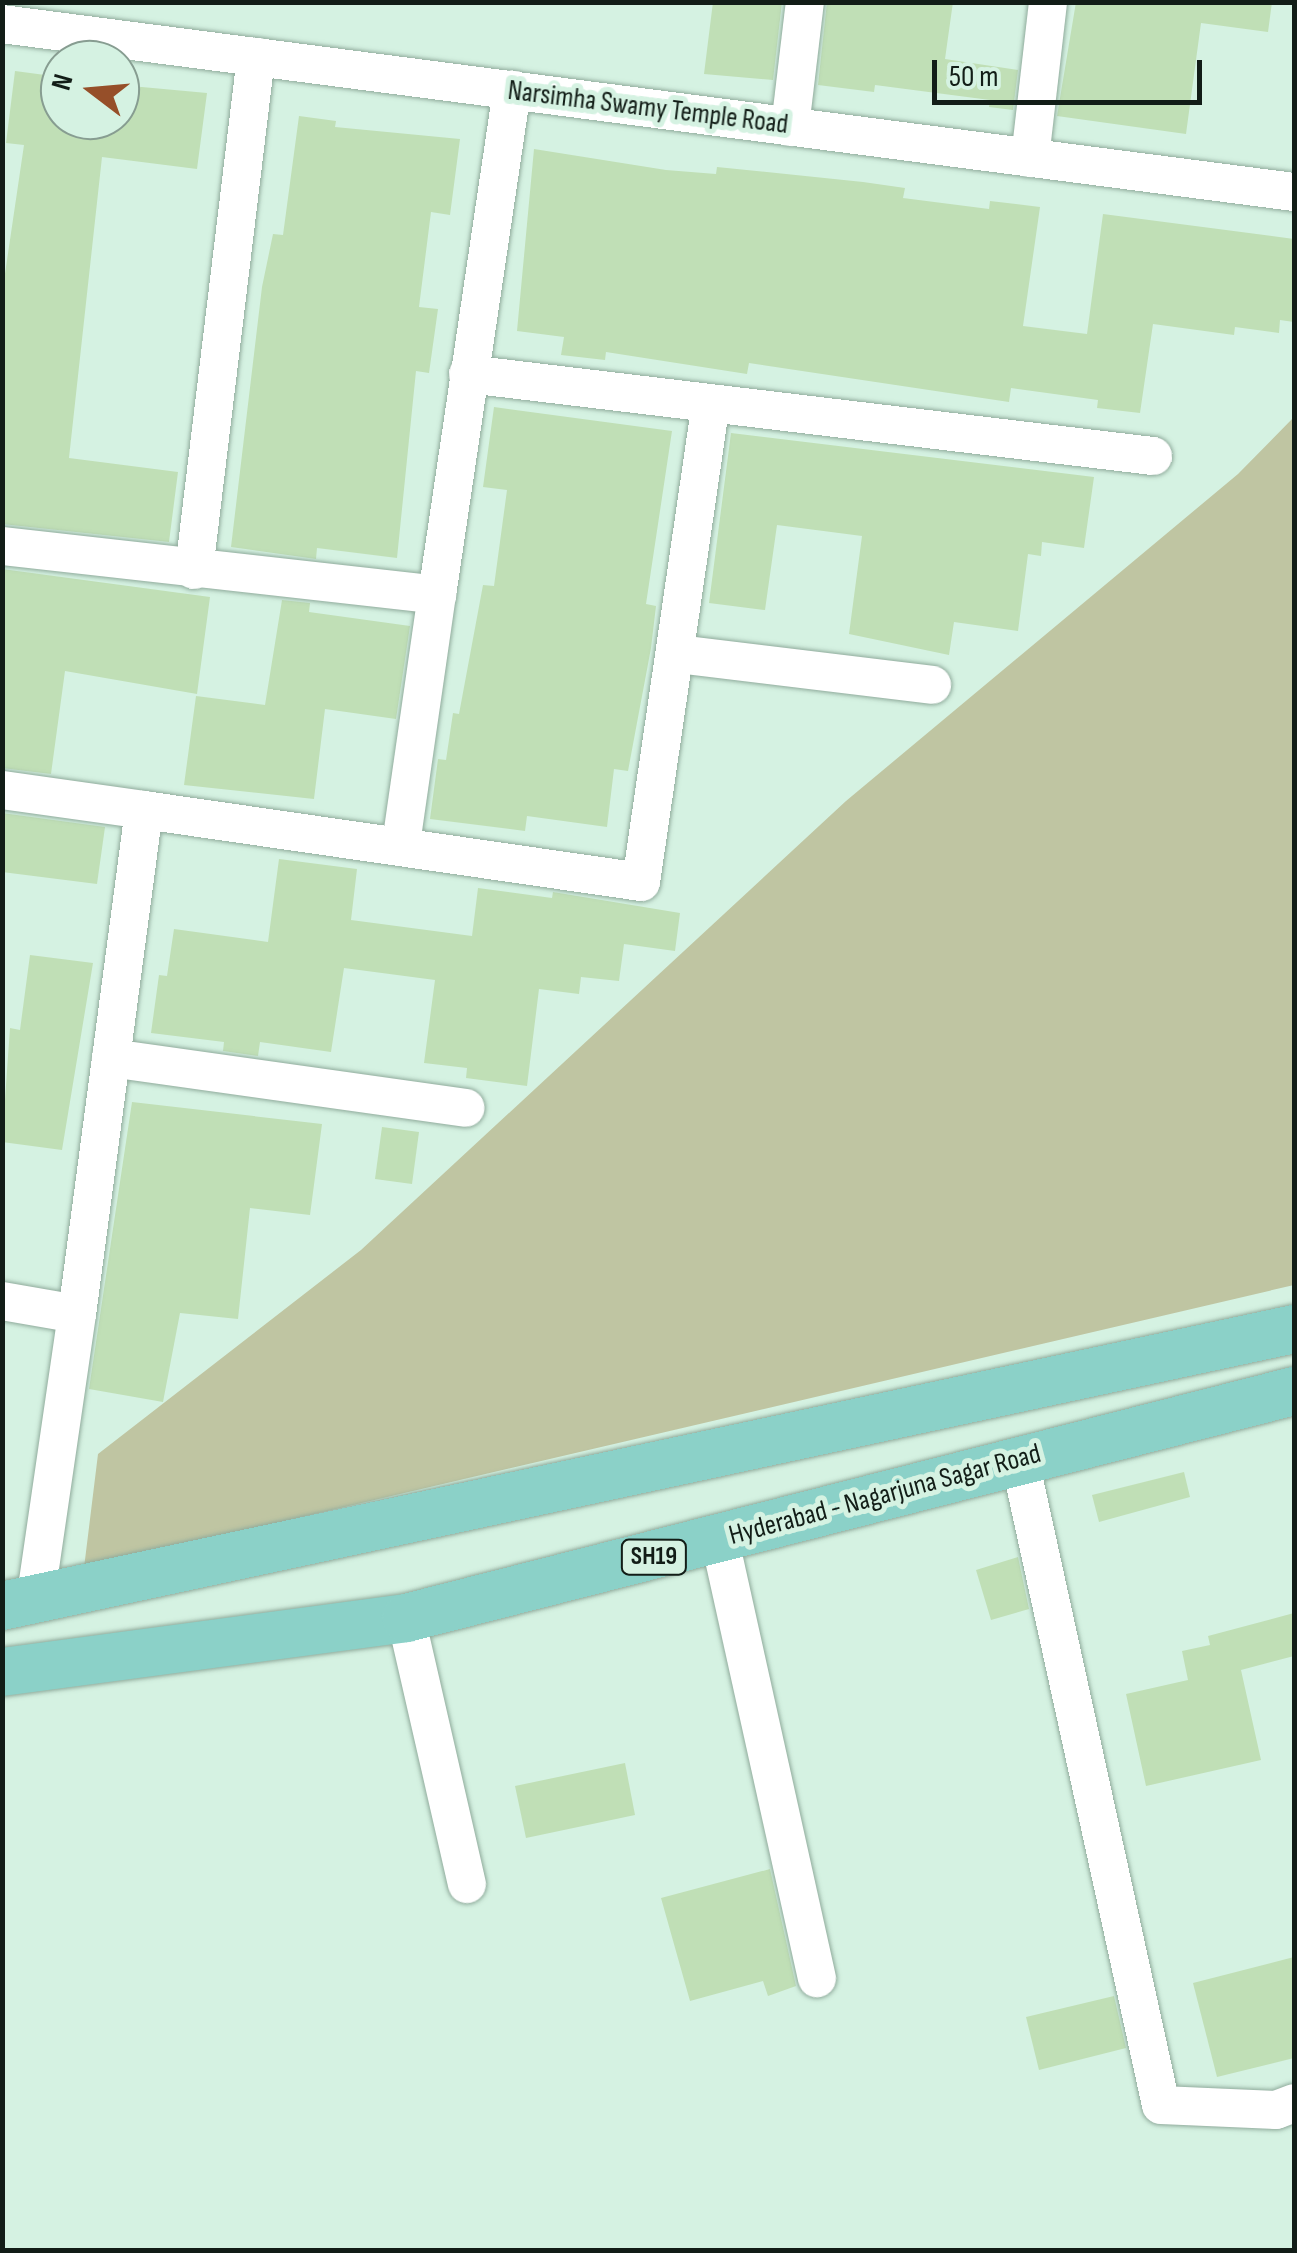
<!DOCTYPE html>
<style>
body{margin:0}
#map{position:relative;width:1297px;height:2253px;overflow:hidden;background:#d5f2e2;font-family:"Sofia Sans Condensed",sans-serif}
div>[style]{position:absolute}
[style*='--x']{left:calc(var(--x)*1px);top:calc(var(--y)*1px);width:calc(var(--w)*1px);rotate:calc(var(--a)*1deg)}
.green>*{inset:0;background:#bfc5a2}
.building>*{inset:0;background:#c0dfb6}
.roads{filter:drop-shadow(0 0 2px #90ab9c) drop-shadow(0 0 2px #90ab9c)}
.minor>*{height:38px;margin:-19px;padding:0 19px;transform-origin:19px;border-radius:19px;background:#fff}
.major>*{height:48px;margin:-24px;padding:0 24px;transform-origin:24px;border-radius:24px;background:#8bd1c8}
span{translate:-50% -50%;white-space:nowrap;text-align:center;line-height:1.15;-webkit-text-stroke:10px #d5f2e2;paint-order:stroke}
.shield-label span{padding:2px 8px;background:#d5f2e2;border:2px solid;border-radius:8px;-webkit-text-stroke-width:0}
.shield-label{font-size:25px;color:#121d17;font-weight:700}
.street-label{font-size:28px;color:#121d17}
.frame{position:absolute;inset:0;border:5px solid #121d17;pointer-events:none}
.north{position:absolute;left:40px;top:40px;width:100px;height:100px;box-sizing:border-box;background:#d5f2e2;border:2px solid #879d91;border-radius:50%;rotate:286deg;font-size:28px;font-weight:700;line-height:40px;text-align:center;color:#121d17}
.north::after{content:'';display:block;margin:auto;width:35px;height:45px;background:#964f29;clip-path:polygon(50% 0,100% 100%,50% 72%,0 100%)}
.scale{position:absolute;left:932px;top:60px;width:270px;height:45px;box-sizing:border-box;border:5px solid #121d17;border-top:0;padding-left:12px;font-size:30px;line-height:35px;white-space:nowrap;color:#121d17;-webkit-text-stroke:8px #d5f2e2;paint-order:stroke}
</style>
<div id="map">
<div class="green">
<div style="clip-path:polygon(1294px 417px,1294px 1285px,84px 1568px,98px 1454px,361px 1250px,846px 801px,1238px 474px)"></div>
</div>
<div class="building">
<div style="clip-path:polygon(713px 2px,782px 2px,773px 80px,704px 74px)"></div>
<div style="clip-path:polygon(827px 2px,953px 2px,945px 59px,1018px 70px,1013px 110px,989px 107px,990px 100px,875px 85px,874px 92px,818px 85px)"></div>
<div style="clip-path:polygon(1076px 2px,1272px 2px,1268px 32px,1201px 23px,1186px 134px,1057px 116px)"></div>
<div style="clip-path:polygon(15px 71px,60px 77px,60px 120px,120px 120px,120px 85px,207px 93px,197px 169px,102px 157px,69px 458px,178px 472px,169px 542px,2px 524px,2px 294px,24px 145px,6px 143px)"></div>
<div style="clip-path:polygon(299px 116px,336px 121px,335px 127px,460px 139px,450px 215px,431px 212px,419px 307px,438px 309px,429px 373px,416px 371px,397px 558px,317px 548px,316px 559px,231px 547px,262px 287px,273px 234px,283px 235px)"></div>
<div style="clip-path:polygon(534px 149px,666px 170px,716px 174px,717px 167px,863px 182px,905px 188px,903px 198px,989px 209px,990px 201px,1040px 207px,1023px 326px,1087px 334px,1103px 214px,1294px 239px,1294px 322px,1280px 320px,1279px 333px,1235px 327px,1234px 335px,1153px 324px,1140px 413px,1097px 408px,1098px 400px,1011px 388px,1009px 402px,749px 363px,747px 374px,606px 352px,605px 360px,561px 355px,564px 337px,517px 331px)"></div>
<div style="clip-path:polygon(494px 407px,672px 431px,646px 604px,656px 606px,651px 648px,628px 771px,614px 769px,607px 827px,527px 816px,525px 831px,430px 819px,438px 759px,446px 760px,453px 713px,459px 714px,483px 585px,494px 586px,507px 490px,483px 487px)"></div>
<div style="clip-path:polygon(731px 433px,1094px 477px,1084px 548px,1042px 542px,1041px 556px,1028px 554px,1018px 631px,954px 622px,949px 655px,849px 634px,862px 536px,777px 525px,765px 610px,709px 603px)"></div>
<div style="clip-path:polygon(2px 569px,210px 597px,197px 694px,65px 671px,51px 774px,2px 768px)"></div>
<div style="clip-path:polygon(282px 600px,310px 603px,309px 612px,410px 626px,396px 719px,325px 709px,314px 799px,184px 785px,196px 696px,265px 705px)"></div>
<div style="clip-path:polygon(2px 813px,105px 827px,97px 884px,2px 872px)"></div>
<div style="clip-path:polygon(279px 859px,357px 869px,351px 920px,472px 936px,478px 888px,552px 898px,553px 892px,680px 913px,675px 951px,624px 944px,619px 981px,581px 977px,579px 994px,539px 989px,527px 1086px,466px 1078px,467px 1068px,424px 1063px,435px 980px,344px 968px,331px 1052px,260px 1042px,258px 1056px,223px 1051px,224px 1042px,151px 1033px,159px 975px,167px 976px,174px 929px,268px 942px)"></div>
<div style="clip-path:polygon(30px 955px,93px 963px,62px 1150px,2px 1142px,10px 1028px,20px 1030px)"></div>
<div style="clip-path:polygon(132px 1102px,322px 1124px,310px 1215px,250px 1208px,238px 1319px,180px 1313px,163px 1402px,89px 1389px)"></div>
<div style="clip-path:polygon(382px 1127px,419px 1132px,412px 1184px,375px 1179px)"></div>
<div style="clip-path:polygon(1184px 1472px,1190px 1497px,1099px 1522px,1092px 1495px)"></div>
<div style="clip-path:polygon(1018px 1557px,1029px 1609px,991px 1620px,976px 1570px)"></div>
<div style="clip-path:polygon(1294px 1613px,1294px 1656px,1241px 1670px,1261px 1760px,1146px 1786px,1126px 1694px,1188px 1680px,1182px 1651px,1210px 1645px,1208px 1636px)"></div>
<div style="clip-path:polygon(625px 1763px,635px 1815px,526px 1838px,515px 1786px)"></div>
<div style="clip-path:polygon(770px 1869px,796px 1986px,768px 1996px,763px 1981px,690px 2001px,661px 1898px)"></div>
<div style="clip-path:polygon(1294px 1957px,1294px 2058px,1217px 2077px,1193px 1983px)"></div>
<div style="clip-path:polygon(1114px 1996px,1126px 2048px,1039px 2070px,1026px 2017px)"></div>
</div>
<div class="roads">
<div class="minor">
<div style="--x:2;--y:24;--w:1303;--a:7.41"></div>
<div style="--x:790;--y:127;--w:126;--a:-83.2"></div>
<div style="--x:1030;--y:158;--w:157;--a:-83.4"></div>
<div style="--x:468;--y:374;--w:690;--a:6.83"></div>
<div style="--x:2;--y:546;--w:438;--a:6.4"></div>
<div style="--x:437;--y:595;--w:511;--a:-81.55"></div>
<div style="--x:194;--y:570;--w:517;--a:-83.11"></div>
<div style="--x:677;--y:654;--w:257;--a:6.9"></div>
<div style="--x:2;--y:790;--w:143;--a:8"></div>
<div style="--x:144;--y:810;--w:508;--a:97.57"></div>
<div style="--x:144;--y:810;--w:502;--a:8.24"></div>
<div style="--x:641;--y:882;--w:483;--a:-81.7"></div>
<div style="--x:401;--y:844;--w:252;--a:-81.8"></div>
<div style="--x:111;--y:1058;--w:358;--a:8"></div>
<div style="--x:2;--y:1301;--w:76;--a:9.8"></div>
<div style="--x:77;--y:1314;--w:291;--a:98.3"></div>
<div style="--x:1019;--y:1457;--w:663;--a:77.64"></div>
<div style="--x:1161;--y:2105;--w:115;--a:2.5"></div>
<div style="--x:1276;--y:2110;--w:19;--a:-21"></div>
<div style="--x:720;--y:1541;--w:448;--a:77.5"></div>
<div style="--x:406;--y:1618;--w:273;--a:77.1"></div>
</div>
<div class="major">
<div style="--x:2;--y:1606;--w:1321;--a:-12.1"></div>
<div style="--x:2;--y:1672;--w:408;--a:-7.6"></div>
<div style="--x:406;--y:1618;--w:917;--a:-14.34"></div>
</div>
</div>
<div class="shield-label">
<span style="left:654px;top:1557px">SH19</span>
</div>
<div class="street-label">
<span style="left:648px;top:108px;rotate:7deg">Narsimha Swamy Temple Road</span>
<span style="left:885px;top:1495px;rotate:-15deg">Hyderabad - Nagarjuna Sagar Road</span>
</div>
<div class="frame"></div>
<div class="north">N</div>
<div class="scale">50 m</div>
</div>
